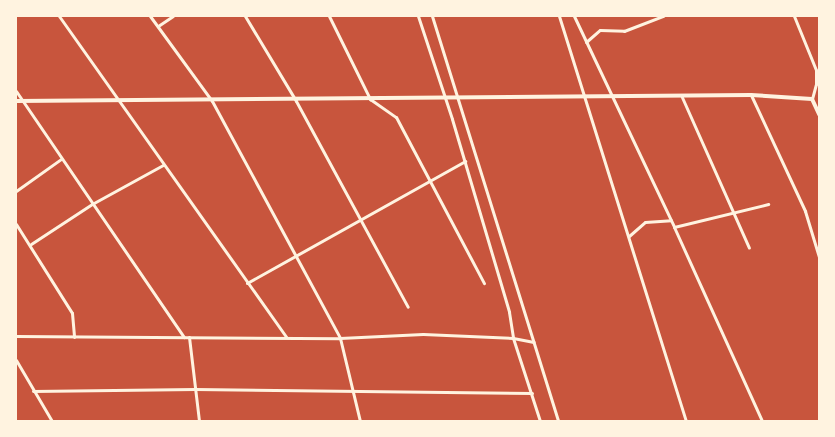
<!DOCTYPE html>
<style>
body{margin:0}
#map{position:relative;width:835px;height:437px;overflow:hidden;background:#c8553d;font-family:"Asap Condensed",sans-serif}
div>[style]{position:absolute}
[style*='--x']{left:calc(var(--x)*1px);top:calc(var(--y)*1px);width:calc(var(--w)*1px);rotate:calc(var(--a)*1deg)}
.minor>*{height:3px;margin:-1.5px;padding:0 1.5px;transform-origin:1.5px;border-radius:1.5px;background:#fff3e0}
.tertiary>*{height:4px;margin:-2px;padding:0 2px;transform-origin:2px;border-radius:2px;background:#fff3e0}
span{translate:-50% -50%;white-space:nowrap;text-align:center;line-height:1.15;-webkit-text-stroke:4px #fff3e0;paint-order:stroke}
.frame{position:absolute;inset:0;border:17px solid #fff3e0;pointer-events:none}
</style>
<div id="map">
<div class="minor">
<div style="--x:59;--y:16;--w:393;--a:54.7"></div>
<div style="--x:150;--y:16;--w:105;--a:53.9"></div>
<div style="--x:212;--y:101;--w:269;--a:61.6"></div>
<div style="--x:340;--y:338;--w:85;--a:76.5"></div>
<div style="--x:245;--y:16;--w:99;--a:59"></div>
<div style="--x:296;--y:101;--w:234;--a:61.5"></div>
<div style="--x:329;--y:16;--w:93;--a:63.7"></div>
<div style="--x:370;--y:99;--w:32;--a:35"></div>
<div style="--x:396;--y:117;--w:188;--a:62.1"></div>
<div style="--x:418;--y:16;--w:108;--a:71.7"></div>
<div style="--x:452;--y:119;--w:201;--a:73.5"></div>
<div style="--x:509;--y:312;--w:26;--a:81"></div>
<div style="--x:513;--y:338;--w:87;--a:72"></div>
<div style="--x:432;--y:16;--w:424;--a:72.7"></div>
<div style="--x:559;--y:16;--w:424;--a:72.6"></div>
<div style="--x:574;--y:16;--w:233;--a:64.6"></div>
<div style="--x:674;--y:227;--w:213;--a:65.6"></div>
<div style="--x:794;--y:16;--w:58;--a:67.8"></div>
<div style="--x:816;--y:70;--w:14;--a:90"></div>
<div style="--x:816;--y:84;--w:16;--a:105"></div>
<div style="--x:158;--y:26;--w:18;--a:-34"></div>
<div style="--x:586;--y:42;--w:18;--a:-41"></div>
<div style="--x:600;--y:30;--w:24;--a:2"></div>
<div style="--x:624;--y:31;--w:42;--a:-21"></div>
<div style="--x:16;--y:91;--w:298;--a:55.7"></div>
<div style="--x:681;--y:95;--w:167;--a:66"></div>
<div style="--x:751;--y:95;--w:128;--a:65"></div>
<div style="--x:805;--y:211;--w:48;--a:73.1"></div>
<div style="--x:16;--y:191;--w:55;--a:-35.4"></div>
<div style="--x:16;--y:224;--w:105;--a:57.8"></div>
<div style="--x:72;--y:313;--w:24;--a:85"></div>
<div style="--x:674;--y:227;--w:97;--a:-13.7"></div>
<div style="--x:629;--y:236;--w:21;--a:-41"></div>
<div style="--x:645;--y:222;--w:26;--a:-4"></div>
<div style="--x:31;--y:244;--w:73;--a:-33.3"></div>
<div style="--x:92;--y:204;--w:81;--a:-28.8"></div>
<div style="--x:247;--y:283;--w:250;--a:-29.2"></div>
<div style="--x:16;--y:336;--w:324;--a:0.4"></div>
<div style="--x:340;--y:338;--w:83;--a:-2.8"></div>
<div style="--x:423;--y:334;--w:90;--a:2.5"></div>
<div style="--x:513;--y:338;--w:21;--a:11"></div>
<div style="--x:189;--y:337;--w:85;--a:83.2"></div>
<div style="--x:16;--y:360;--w:71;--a:59.5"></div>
<div style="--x:33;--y:391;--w:162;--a:-0.7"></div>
<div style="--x:195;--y:389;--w:337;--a:0.7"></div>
</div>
<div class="tertiary">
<div style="--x:16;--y:101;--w:735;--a:-0.47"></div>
<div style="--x:751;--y:95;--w:61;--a:3.8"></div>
<div style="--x:812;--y:99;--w:17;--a:65"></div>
</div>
<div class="frame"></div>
</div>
